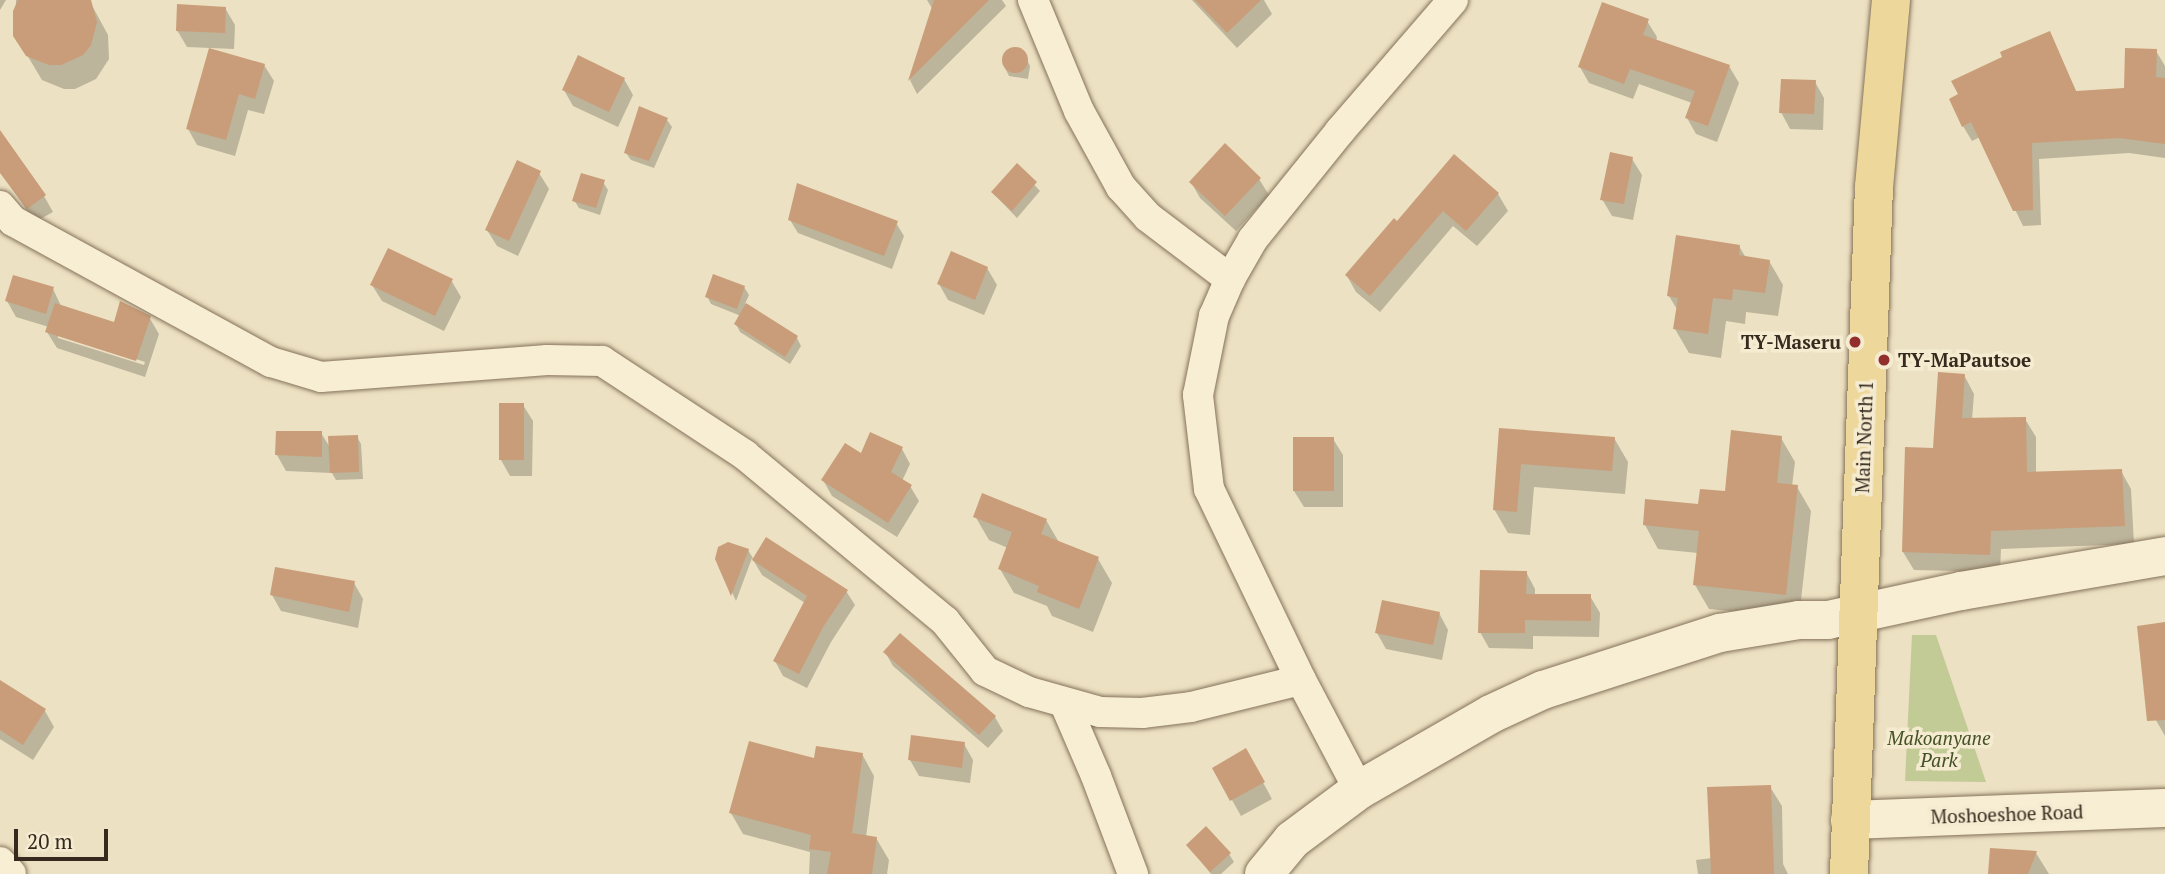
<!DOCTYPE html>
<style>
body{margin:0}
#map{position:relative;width:2165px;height:874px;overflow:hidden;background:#ece1c2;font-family:"PT Serif",serif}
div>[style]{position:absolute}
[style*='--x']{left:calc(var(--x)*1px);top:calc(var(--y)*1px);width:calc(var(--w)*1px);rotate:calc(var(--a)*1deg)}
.green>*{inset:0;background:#c2ca96}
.shadow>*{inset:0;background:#0003}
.building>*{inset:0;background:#c99d79}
.round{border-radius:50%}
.roads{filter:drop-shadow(0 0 2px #85725a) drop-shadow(0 0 2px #85725a)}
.street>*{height:30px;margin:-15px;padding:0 15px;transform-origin:15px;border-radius:15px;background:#f7eed4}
.secondary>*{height:38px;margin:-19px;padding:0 19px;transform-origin:19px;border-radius:19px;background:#f7eed4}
.primary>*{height:38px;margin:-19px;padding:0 19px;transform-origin:19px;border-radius:19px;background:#eed79a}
.dots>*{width:19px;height:19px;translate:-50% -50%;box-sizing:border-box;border:4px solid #f4ebd1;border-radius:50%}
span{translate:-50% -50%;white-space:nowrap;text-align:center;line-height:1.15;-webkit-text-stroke:7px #f4ebd1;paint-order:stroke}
.poi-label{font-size:19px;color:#352a1d;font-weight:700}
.right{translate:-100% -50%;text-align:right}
.left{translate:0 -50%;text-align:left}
.street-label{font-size:19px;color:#352a1d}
.park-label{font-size:19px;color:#445125;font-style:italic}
.scale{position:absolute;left:14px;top:829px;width:94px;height:32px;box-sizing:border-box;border:4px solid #352a1d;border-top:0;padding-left:9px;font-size:21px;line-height:24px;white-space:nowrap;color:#352a1d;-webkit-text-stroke:5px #f4ebd1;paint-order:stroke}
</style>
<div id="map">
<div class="green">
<div style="clip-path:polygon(1912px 635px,1936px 635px,1986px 782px,1905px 781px)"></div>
</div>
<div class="shadow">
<div style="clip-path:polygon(0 0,6px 0,0 10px)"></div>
<div style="clip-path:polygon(16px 0,89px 0,108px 35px,109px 59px,96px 79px,75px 89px,64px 89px,42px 80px,15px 35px)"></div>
<div style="clip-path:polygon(927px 0,1002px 0,1006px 6px,917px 94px,910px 80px,933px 10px)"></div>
<div style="clip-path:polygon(1192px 0,1264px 0,1272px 14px,1237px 48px)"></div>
<div style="clip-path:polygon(225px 8px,235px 25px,234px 49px,187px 47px,177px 30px)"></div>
<div style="clip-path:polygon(1647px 21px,1657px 37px,1656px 41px,1729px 66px,1739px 83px,1717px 142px,1696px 134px,1687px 118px,1692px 103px,1639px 84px,1633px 99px,1589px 83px,1580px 67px)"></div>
<div style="clip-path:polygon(2049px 33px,2077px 93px,2125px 90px,2156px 51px,2165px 66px,2165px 158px,2129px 153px,2039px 159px,2041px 225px,2023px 226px,1980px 137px,1972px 141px,1963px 126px)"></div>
<div style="clip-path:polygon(1021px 48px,1030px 66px,1028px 79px,1009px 76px,1005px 68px,1004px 58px,1009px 51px)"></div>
<div style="clip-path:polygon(264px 65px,274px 81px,264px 114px,248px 110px,235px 156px,197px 145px,188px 129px)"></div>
<div style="clip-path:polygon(624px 79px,633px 95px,618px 127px,573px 106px,564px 90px)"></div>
<div style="clip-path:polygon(1815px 82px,1824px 98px,1823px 130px,1790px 129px,1781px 112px)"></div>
<div style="clip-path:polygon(667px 120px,672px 127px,654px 168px,631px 160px,626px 153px)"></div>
<div style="clip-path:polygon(0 153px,44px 196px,53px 212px,35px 222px,0 172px)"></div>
<div style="clip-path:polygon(1454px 156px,1498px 194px,1508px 211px,1477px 246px,1453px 226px,1380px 312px,1356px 292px,1347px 276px,1397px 223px)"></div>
<div style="clip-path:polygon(1632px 159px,1642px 175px,1633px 220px,1612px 216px,1602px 199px)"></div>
<div style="clip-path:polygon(1017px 166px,1040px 191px,1017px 218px,993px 193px)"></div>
<div style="clip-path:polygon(539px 173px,549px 189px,518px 256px,497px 246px,487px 230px)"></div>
<div style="clip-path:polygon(1259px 179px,1269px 195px,1236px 231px,1200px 198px,1191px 182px)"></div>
<div style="clip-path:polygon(603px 182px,608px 190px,600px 215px,579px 208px,574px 200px)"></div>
<div style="clip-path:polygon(790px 220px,896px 223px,904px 236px,892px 269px,798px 233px)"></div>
<div style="clip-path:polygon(1739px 246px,1746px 258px,1769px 261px,1783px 285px,1778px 316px,1746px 312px,1745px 324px,1726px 321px,1721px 358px,1689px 353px,1675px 329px,1678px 311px,1669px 296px)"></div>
<div style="clip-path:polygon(987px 268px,997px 285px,984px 315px,948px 300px,939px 284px)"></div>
<div style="clip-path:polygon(451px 280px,461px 297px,444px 331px,382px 301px,372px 285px)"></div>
<div style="clip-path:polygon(744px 287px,749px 295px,745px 304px,797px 338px,801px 346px,790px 364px,740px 332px,736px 324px,741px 316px,711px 304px,707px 296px)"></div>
<div style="clip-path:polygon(evenodd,53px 289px,62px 308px,115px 324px,149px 317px,159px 334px,145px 377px,57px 348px,47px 332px,49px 327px,16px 317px,7px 301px,53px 289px,58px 334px,145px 362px,144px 365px,58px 338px,58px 334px)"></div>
<div style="clip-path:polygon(1964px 375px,1974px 394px,1972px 420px,2025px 419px,2036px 437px,2036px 474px,2121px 471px,2131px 489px,2134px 544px,2001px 549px,2000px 572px,1914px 570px,1903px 552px)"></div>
<div style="clip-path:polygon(523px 405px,533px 421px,532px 476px,510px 476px,501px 460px)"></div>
<div style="clip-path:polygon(1501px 430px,1614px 438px,1628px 462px,1625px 494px,1534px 487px,1530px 535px,1508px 533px,1494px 509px)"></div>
<div style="clip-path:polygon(321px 433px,331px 449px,357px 437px,361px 444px,363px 479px,336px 480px,332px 473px,286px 471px,277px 455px)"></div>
<div style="clip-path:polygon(1781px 438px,1795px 462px,1792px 486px,1797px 487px,1811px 511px,1799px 618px,1709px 609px,1695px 585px,1698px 553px,1658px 549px,1645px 525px,1700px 506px,1726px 493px)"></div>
<div style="clip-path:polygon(1333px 439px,1343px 455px,1343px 507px,1304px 507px,1294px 491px)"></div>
<div style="clip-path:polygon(902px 449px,910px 464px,902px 481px,910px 486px,919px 501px,897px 537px,832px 496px,823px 480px,861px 455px)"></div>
<div style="clip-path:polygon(975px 516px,1046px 520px,1060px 544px,1098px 559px,1112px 583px,1093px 632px,1052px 616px,1047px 606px,1014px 593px,1000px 569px,1008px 548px,989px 540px)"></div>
<div style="clip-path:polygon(748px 550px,754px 560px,846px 591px,855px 605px,831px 642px,807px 688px,783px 676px,775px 661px,805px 603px,762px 575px,752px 558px,736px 601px,717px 559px)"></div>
<div style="clip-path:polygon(1526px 572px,1535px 589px,1535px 596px,1590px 596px,1600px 613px,1599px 637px,1533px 636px,1533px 649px,1489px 648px,1480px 632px)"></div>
<div style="clip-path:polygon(354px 583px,363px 599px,358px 628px,281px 611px,272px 595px)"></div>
<div style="clip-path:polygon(1439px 613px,1448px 630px,1442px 660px,1386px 649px,1377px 633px)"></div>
<div style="clip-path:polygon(2165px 624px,2165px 736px,2153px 715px)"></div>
<div style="clip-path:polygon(885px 652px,995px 717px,1003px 731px,988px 748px,893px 666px)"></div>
<div style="clip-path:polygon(0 682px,45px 711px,54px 727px,33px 760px,0 739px)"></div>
<div style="clip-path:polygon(964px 744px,973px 760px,970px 783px,919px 776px,910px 760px)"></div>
<div style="clip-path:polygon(1246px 751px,1272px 799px,1241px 816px,1214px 768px)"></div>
<div style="clip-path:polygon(862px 754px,874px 776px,866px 837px,876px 838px,889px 860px,887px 874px,809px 874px,810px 852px,743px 834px,731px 813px,816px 760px)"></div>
<div style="clip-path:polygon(1770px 787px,1782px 806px,1783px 864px,1788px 874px,1698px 874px,1696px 860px,1712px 858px)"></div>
<div style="clip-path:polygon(1188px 845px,1229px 854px,1234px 862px,1221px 874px,1211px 874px)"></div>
<div style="clip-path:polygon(2036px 853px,2049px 874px,1989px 874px)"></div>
</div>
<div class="building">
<div style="clip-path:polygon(18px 0,91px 0,97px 22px,91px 45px,83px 55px,61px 65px,49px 65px,26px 56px,13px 36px,13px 11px)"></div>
<div style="clip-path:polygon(934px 0,989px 0,908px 81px)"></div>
<div style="clip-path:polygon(1195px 0,1261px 0,1227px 33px)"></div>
<div style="clip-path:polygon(1602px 2px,1649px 19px,1643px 35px,1730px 65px,1708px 126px,1685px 118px,1695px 91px,1630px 69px,1624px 84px,1578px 67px)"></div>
<div style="clip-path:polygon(177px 4px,226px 7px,225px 33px,176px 31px)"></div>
<div style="clip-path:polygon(2050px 31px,2076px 91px,2124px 88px,2125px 48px,2157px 49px,2156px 77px,2165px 78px,2165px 144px,2119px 138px,2032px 143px,2033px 210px,2013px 211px,1971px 122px,1962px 127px,1949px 99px,1958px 94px,1951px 81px,2002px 57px,2000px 52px)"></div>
<div class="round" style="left:1002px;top:47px;width:26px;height:26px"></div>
<div style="clip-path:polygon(209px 48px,265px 64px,255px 99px,239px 94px,226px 140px,186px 129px)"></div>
<div style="clip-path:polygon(578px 55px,625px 78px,609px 112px,562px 90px)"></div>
<div style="clip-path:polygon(1781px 79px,1816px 80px,1814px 114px,1779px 113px)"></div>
<div style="clip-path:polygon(639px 106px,668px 118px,649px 161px,624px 153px)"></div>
<div style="clip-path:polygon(0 130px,46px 195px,27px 209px,0 173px)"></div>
<div style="clip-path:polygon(1225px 143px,1261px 178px,1225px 216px,1189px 182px)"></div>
<div style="clip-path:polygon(1610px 152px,1633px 157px,1624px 204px,1600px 200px)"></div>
<div style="clip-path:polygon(1454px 154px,1499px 193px,1466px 231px,1443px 211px,1370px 296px,1345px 275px,1394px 218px,1397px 221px)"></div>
<div style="clip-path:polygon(517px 160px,541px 171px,509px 241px,485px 230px)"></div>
<div style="clip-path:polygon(1017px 163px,1037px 182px,1012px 211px,991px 192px)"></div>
<div style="clip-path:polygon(581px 173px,605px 180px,596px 208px,572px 201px)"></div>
<div style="clip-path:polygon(797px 183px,898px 221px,884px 256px,788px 220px)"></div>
<div style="clip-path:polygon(1676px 235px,1740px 245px,1739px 255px,1770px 260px,1765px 293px,1733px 289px,1732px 300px,1713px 298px,1708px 334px,1673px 329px,1678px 298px,1667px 296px)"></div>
<div style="clip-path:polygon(388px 248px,453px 279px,435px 316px,370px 285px)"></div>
<div style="clip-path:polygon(951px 251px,988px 267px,975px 300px,937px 284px)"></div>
<div style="clip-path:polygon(713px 274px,745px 286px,737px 309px,705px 297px)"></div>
<div style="clip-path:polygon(13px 275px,54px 287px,46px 314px,5px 301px)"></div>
<div style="clip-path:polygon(120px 301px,151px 316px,136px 361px,45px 332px,55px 303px,114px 322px)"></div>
<div style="clip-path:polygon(746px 303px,798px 336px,785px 357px,734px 324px)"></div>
<div style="clip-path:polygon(1938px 372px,1965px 374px,1962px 418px,2026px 417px,2027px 472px,2122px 469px,2125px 526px,1991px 531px,1990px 555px,1902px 552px,1905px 447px,1933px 448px)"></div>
<div style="clip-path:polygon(499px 403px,524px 403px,524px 460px,499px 460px)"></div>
<div style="clip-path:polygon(1499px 428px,1615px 437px,1612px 471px,1521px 464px,1517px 512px,1493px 510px)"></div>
<div style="clip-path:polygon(1731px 430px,1782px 436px,1777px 483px,1798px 485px,1786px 595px,1693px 585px,1699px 531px,1643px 525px,1645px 499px,1698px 504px,1700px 489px,1725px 491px)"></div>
<div style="clip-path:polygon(276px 431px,322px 431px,322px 457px,275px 455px)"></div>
<div style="clip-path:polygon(870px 432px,903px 447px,891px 472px,912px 485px,888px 523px,821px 480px,845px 443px,861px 453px)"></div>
<div style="clip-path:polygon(358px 435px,359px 472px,330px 473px,328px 436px)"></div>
<div style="clip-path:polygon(1293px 437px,1334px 437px,1334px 491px,1293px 491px)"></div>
<div style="clip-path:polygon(982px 493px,1047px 519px,1041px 534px,1099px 557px,1079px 609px,1037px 592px,1039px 586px,998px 569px,1012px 532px,973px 517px)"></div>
<div style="clip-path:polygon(766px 537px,848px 590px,823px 627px,799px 674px,773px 661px,807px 596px,752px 560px)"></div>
<div style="clip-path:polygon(728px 542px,749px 549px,731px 596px,715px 559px,718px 547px)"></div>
<div style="clip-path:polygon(275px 567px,355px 581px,349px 612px,270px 595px)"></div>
<div style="clip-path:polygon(1480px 570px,1527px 571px,1526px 594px,1591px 594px,1591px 621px,1525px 620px,1525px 633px,1478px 633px)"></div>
<div style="clip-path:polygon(1382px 600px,1440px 612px,1433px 645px,1375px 633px)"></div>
<div style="clip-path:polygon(2165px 622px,2165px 720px,2147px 721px,2137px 626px)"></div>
<div style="clip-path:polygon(900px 633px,996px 716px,979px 735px,883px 652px)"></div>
<div style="clip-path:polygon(0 680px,46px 709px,23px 745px,0 730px)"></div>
<div style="clip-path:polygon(911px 735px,965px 742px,962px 768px,908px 760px)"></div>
<div style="clip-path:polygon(749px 741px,814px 758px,816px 746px,863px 753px,852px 833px,877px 837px,872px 874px,827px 874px,831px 852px,809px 849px,811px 835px,729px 813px)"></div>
<div style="clip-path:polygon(1246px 748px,1265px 782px,1230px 801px,1212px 768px)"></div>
<div style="clip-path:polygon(1771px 785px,1774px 874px,1711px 874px,1707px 787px)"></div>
<div style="clip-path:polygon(1206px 826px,1231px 853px,1210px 872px,1186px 845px)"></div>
<div style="clip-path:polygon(1990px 848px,2037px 851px,2028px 874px,1988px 874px)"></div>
</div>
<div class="roads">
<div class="street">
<div style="--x:1033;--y:0;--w:120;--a:67.5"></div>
<div style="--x:1079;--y:111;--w:87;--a:61.1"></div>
<div style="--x:1121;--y:187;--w:40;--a:48"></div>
<div style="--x:1148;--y:217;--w:103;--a:37.1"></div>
<div style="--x:0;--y:206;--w:20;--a:49"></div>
<div style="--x:13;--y:221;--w:294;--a:28.7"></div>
<div style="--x:271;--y:362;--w:52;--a:16.7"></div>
<div style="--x:321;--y:377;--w:227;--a:-4.3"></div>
<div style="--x:547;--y:360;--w:55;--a:1"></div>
<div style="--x:602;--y:361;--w:171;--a:33.3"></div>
<div style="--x:745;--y:455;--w:260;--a:39.7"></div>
<div style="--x:945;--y:621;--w:64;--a:51.3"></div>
<div style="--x:985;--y:671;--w:49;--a:25.5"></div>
<div style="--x:1029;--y:692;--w:74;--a:15.7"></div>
<div style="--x:1100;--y:712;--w:42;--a:1.4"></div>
<div style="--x:1142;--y:713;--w:49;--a:-7"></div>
<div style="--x:1191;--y:707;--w:113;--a:-13.8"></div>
<div style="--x:1065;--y:704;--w:78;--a:66.7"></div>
<div style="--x:1096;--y:776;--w:105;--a:69.3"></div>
<div style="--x:1359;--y:790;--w:124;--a:-117.8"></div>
<div style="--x:1301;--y:680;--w:212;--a:-115.7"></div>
<div style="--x:1209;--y:489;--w:95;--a:-96.7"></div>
<div style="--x:1198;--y:395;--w:81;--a:-78.6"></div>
<div style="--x:1214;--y:316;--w:40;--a:-66.6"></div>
<div style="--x:1230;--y:279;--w:46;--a:-60.1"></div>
<div style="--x:1253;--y:239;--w:139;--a:-51.1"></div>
<div style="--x:1340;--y:131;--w:173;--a:-49.2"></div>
<div style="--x:0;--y:862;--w:16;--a:47"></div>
</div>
<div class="secondary">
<div style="--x:1850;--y:820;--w:315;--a:-2.2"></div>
<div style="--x:1264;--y:874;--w:44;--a:-50.5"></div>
<div style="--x:1292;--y:840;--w:84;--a:-36.7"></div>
<div style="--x:1359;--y:790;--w:152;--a:-29.9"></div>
<div style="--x:1491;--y:714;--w:57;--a:-24.8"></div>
<div style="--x:1543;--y:690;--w:186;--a:-17.9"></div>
<div style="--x:1720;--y:633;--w:80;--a:-9.3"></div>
<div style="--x:1799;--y:620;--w:29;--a:0"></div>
<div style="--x:1828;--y:620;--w:136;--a:-12.3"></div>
<div style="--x:1961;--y:591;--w:207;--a:-9.7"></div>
</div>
<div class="primary">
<div style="--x:1849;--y:874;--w:687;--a:-87.92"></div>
<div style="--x:1874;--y:187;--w:188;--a:-84.8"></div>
</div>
</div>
<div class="dots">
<div style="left:1855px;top:342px;background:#922f2c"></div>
<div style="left:1884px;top:360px;background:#922f2c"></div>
</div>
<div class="poi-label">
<span class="right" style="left:1841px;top:342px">TY-Maseru</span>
<span class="left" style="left:1898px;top:360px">TY-MaPautsoe</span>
</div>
<div class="street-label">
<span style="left:1864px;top:437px;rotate:-88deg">Main North 1</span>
<span style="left:2007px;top:814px;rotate:-2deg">Moshoeshoe Road</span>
</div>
<div class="park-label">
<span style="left:1939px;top:749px">Makoanyane<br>Park</span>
</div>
<div class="scale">20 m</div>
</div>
